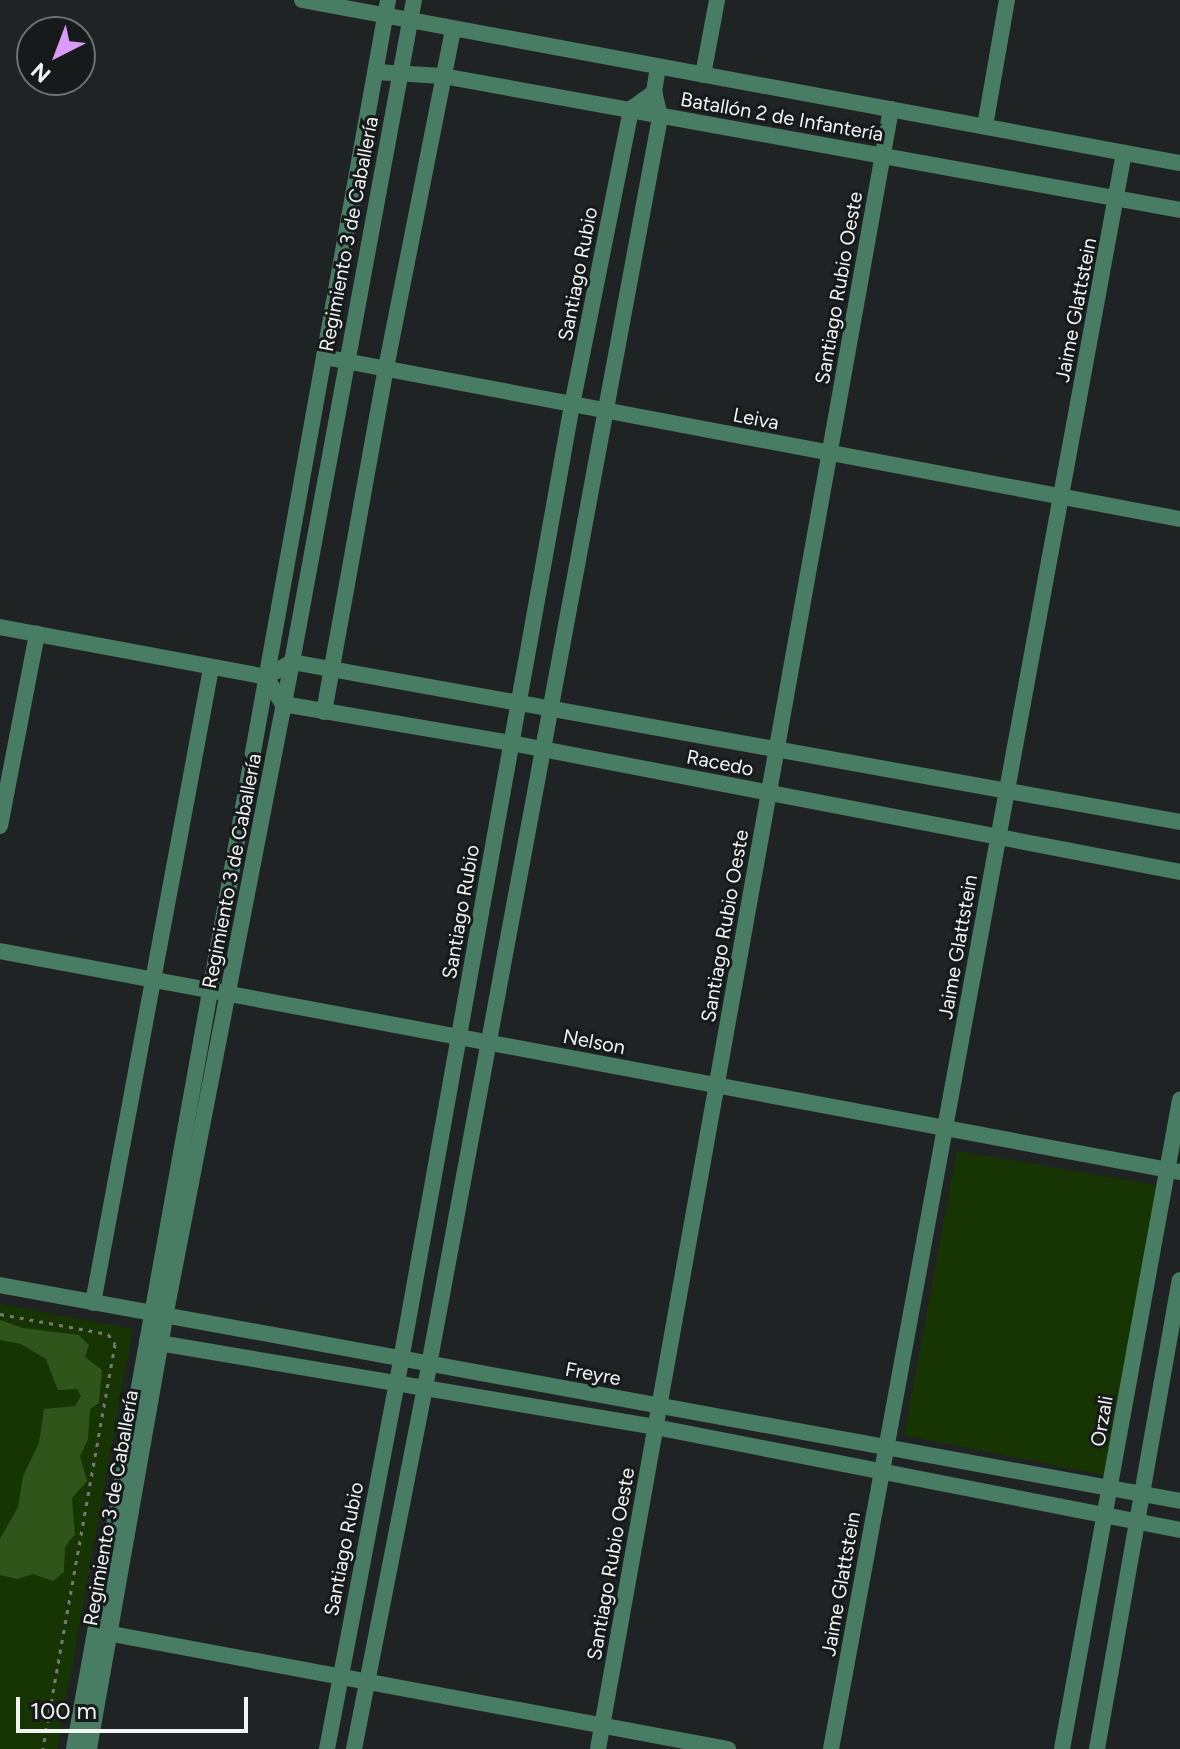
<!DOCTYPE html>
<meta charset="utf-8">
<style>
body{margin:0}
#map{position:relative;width:1180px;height:1749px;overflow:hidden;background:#202323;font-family:Figtree,sans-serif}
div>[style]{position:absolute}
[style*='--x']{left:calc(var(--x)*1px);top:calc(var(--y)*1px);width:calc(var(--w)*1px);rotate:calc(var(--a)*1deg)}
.green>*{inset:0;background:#173503}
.forest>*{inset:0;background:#30551a}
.path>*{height:3px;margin-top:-1.5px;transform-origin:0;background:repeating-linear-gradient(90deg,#777979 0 4px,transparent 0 10px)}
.minor>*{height:16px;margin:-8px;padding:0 8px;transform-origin:8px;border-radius:8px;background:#487d63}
.tertiary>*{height:16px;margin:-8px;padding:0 8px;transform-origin:8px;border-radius:8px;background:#487d63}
span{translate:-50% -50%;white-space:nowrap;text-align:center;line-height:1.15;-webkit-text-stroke:6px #171a1a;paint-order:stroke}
.street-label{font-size:20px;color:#f2f4f4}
.north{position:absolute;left:16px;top:16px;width:80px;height:80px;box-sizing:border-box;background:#171a1a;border:2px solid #6f7171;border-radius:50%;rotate:222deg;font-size:22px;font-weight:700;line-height:32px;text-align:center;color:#f2f4f4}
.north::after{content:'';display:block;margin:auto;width:28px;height:36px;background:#da9af7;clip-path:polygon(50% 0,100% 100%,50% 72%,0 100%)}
.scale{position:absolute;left:16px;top:1697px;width:232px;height:36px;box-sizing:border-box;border:4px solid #f2f4f4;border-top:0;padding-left:10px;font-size:24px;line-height:28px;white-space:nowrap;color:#f2f4f4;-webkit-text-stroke:6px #171a1a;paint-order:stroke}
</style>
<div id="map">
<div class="green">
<div style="clip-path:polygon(957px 1151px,1157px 1185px,1107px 1476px,904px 1435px)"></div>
<div style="clip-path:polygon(0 1304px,133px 1329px,57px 1749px,0 1749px)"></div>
</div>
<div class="forest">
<div style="clip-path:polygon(0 1320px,23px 1328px,79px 1335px,89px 1345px,85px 1357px,102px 1370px,99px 1403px,90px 1409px,88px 1439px,80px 1456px,87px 1481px,72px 1498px,75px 1534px,65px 1547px,64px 1572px,53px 1581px,33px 1574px,17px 1579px,0 1575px,0 1539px,18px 1507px,23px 1476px,39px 1443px,44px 1409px,75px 1406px,81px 1396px,77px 1389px,58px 1390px,46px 1359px,21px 1344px,0 1340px)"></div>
</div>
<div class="path">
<div style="--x:0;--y:1314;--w:110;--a:10.5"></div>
<div style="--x:108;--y:1334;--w:12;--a:55"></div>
<div style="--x:115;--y:1344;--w:411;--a:100.1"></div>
</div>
<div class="minor">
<div style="--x:302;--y:0;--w:893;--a:10.52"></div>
<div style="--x:376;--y:72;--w:67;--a:3.4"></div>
<div style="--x:443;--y:76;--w:749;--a:10.3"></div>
<div style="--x:703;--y:75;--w:76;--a:-79.4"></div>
<div style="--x:985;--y:126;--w:128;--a:-80.1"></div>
<div style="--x:324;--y:357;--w:871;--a:10.72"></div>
<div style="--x:0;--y:627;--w:271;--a:10.6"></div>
<div style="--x:266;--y:677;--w:30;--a:-30"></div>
<div style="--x:292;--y:662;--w:902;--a:10.21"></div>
<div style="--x:266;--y:677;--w:32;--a:58"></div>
<div style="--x:283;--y:704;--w:231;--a:9.7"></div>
<div style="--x:511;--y:743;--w:681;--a:10.91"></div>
<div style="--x:324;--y:712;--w:350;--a:-79.8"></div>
<div style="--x:386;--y:368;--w:346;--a:-78.8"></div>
<div style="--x:0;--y:826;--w:196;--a:-79.1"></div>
<div style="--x:0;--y:951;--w:1201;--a:10.61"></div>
<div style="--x:0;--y:1285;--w:1200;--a:10.37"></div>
<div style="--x:93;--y:1303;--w:646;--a:-79.47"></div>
<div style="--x:147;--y:1341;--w:515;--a:9.61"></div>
<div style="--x:655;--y:1427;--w:535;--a:11.1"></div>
<div style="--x:96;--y:1631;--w:643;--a:10.58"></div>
<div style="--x:327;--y:1749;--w:396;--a:-79.2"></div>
<div style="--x:401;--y:1360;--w:970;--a:-79.85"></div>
<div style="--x:572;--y:405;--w:302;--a:-78.7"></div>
<div style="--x:631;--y:109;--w:29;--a:-36"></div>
<div style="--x:354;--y:1749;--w:391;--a:-78.9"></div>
<div style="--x:429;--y:1365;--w:1269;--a:-79.51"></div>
<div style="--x:660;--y:117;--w:26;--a:-103"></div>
<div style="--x:654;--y:92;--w:25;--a:-81"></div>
<div style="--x:598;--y:1749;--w:1666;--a:-79.87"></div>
<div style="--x:831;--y:1749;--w:1623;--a:-79.6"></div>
<div style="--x:1062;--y:1749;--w:660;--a:-79.7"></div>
<div style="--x:1097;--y:1749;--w:476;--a:-80"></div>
</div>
<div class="tertiary">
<div style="--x:74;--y:1749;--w:1777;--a:-79.82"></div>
<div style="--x:89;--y:1749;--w:439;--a:-80"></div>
<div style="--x:165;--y:1317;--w:667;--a:-79.03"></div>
<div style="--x:292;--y:662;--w:673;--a:-79.56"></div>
</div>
<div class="street-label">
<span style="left:782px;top:117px;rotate:10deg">Batallón 2 de Infantería</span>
<span style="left:349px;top:234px;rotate:-79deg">Regimiento 3 de Caballería</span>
<span style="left:578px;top:274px;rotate:-79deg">Santiago Rubio</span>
<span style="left:839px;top:288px;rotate:-80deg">Santiago Rubio Oeste</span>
<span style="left:1076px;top:310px;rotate:-79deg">Jaime Glattstein</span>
<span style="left:756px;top:419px;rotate:11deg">Leiva</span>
<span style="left:720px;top:763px;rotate:11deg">Racedo</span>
<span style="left:232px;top:871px;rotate:-79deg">Regimiento 3 de Caballería</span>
<span style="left:461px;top:912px;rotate:-80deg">Santiago Rubio</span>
<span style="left:725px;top:926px;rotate:-80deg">Santiago Rubio Oeste</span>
<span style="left:958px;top:947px;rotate:-80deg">Jaime Glattstein</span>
<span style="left:594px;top:1042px;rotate:11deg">Nelson</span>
<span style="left:593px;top:1374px;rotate:10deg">Freyre</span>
<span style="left:1102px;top:1421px;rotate:-80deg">Orzali</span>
<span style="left:111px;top:1508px;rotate:-80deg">Regimiento 3 de Caballería</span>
<span style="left:344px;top:1549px;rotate:-79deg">Santiago Rubio</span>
<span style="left:611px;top:1564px;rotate:-80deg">Santiago Rubio Oeste</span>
<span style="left:841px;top:1584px;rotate:-80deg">Jaime Glattstein</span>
</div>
<div class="north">N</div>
<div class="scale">100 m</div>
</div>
